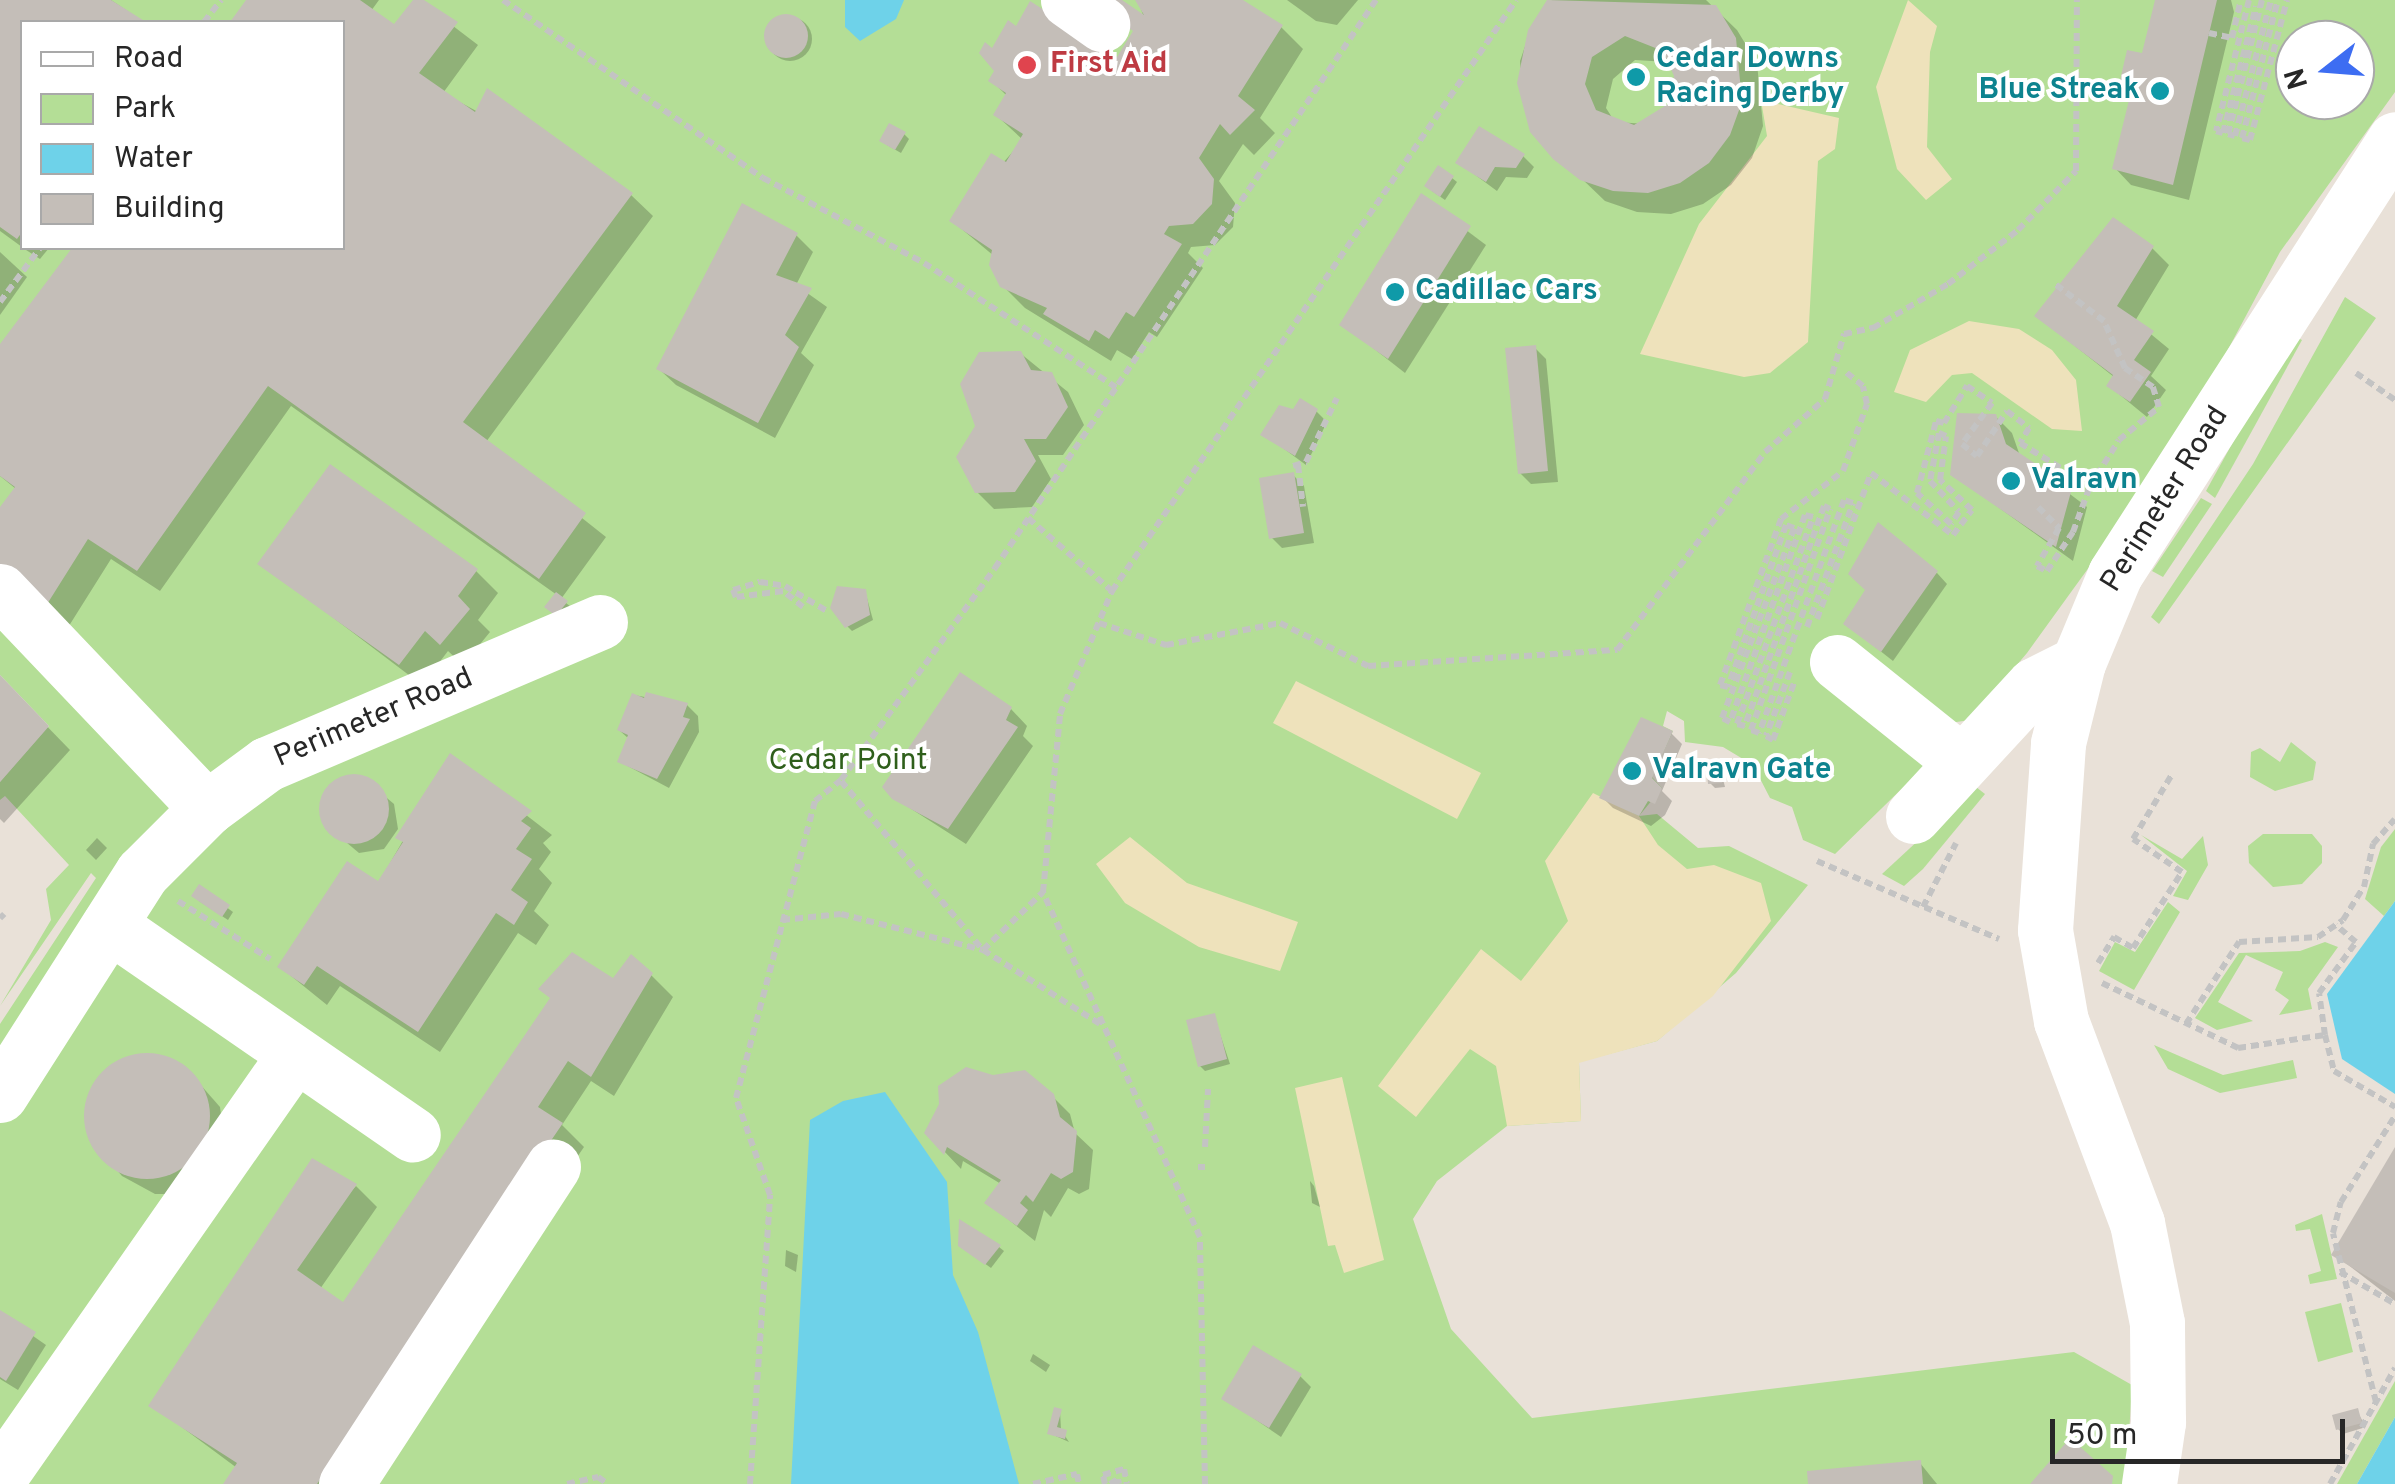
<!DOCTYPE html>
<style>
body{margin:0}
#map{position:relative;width:2395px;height:1484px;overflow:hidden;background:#e9e1d8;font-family:Overpass,sans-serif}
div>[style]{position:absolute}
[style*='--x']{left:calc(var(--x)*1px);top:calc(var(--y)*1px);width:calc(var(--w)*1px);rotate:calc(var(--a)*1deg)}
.green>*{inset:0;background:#b4de96}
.sand>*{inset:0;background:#eee2bb}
.water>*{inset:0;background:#6ed2e9}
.shadow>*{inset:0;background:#0003}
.round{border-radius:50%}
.building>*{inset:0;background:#c4beb8}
.path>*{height:6px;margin-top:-3px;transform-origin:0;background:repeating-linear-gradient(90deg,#c3c3c3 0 8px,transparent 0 13px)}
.minor>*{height:55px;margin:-27.5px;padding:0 27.5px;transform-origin:27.5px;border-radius:27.5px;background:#fff}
.dots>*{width:28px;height:28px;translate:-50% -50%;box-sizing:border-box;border:5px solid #fff;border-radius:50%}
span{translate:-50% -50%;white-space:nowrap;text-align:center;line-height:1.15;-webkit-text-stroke:8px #fff;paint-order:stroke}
.culture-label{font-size:30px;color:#0d838f;font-weight:700}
.left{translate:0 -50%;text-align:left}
.right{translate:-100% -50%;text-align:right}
.health-label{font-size:30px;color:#be3a42;font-weight:700}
.street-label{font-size:30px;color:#272727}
.park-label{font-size:30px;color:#2f5f1b}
.legend{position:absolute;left:20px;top:20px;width:325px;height:230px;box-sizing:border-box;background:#fff;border:2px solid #a9a9a9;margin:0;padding:12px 18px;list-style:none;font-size:30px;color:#272727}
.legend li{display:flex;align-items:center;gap:20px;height:50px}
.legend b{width:50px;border:2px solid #a9a9a9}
.north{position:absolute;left:2275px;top:20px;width:100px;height:100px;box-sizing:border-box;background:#fff;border:2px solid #a9a9a9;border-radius:50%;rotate:253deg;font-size:28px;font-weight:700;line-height:40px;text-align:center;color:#272727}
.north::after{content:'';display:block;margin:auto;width:35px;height:45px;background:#3d6df2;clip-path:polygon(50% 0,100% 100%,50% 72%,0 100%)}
.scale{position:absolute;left:2050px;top:1419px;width:295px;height:45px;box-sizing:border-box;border:5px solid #272727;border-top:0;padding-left:12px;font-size:30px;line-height:35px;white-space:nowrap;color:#272727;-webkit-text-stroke:8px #fff;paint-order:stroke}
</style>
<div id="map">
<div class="green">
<div style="clip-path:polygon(evenodd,0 0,2395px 0,2395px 92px,2280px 252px,2176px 447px,2027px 653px,1970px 720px,1943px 724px,1928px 763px,1835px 854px,1803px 840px,1792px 807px,1770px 798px,1753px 765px,1723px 747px,1685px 742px,1684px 721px,1667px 711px,1663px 726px,1673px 731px,1652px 777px,1662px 788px,1639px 816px,1657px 814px,1698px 848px,1729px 846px,1808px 885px,1736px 973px,1657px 1041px,1579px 1062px,1581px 1121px,1507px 1126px,1437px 1181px,1413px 1219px,1451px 1329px,1532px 1418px,2074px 1352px,2132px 1385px,2126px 1484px,0 1484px,0 1024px,96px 878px,91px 873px,0 1006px,51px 920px,46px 889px,69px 865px,5px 796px,0 800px,0 782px,49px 726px,0 675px,0 0,22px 22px,342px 22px,342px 248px,22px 248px,22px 22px,0 0,2295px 40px,2355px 40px,2355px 100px,2295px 100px,2295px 40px)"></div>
<div style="clip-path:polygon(2345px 297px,2376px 318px,2159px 624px,2151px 617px,2253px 464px)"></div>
<div style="clip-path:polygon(2292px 335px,2302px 340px,2215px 498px,2206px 491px)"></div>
<div style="clip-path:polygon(2201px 498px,2212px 504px,2163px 577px,2152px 571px)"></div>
<div style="clip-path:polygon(2291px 742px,2316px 762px,2313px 780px,2275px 791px,2250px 777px,2251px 752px,2260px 748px,2280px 762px)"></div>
<div style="clip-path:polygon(1976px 787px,1985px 794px,1923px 869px,1904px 886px,1882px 874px)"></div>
<div style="clip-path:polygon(2395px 829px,2395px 901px,2384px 916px,2365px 899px,2381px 847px)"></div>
<div style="clip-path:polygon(2263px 834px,2312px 834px,2322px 846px,2322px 863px,2302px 884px,2273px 887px,2249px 863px,2248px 846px)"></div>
<div style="clip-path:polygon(2141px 835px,2182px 859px,2203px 836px,2208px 865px,2188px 900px,2173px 896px,2187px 871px)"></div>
<div style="clip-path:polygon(2168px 902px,2180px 912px,2134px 990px,2099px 971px,2115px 942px,2135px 952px)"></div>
<div style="clip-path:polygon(2325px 942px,2338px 947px,2308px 989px,2312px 1009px,2279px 1015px,2289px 1000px,2275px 990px,2283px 972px,2246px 955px,2218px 1002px,2253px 1021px,2217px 1030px,2195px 1018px,2239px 953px,2300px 951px)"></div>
<div style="clip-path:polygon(2154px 1045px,2223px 1075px,2293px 1060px,2297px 1078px,2220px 1093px,2168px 1069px)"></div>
<div style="clip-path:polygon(2322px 1214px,2337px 1279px,2310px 1284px,2308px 1275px,2321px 1271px,2310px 1229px,2296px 1231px,2295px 1225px)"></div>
<div style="clip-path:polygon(2341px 1303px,2353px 1352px,2318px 1362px,2305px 1312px)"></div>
<div style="clip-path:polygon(2395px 1381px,2395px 1417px,2357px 1484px,2337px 1484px)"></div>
</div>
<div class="sand">
<div style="clip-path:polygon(1908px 0,1937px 26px,1930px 52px,1927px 147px,1952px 179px,1926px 200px,1897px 169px,1876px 87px)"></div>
<div style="clip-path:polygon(1761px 100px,1839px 118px,1835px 149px,1818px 161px,1808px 342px,1770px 373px,1744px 377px,1640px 354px,1699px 224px,1767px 136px)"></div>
<div style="clip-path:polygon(1969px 321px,2019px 329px,2052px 350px,2076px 380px,2082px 431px,2052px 429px,1972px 373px,1952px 375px,1926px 402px,1894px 392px,1910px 350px)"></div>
<div style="clip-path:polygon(1296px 681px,1481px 773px,1457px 819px,1273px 723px)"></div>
<div style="clip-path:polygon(1593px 793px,1639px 816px,1658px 845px,1687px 869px,1714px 865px,1761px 883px,1771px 921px,1713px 996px,1657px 1041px,1579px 1063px,1581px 1121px,1507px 1126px,1496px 1066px,1470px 1049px,1416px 1117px,1378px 1086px,1481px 949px,1521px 981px,1568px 921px,1545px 861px)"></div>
<div style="clip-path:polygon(1130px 837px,1187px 883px,1298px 922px,1280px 971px,1199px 947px,1125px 903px,1096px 864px)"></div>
<div style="clip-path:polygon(1342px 1077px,1384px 1260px,1344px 1273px,1335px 1245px,1328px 1246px,1295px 1088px)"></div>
</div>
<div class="water">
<div style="clip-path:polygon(845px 0,904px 0,896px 19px,860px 41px,845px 27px)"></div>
<div style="clip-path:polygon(2395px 901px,2395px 1094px,2342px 1059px,2327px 994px)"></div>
<div style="clip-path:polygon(885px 1092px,947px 1182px,953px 1275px,978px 1332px,1019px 1484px,791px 1484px,810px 1120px,843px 1101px)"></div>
<div style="clip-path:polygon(2395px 1417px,2395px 1484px,2357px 1484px)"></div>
</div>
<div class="shadow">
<div style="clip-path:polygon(0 0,111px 0,144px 22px,22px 22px,22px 247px,0 231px)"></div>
<div style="clip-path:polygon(249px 0,379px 0,371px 11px,395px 28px,419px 0,478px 45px,443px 93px,631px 195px,653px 216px,486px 442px,606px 537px,561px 599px,571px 607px,562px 619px,557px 595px,291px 406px,160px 591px,111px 559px,67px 629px,0 574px,0 512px,16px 489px,0 476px,0 348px,75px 248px,342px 248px,342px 22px,233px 22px)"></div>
<div style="clip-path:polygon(1117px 0,1144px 18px,1138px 0,1235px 0,1281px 27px,1303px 49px,1260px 118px,1275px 133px,1254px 155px,1243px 144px,1219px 181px,1235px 203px,1233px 227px,1215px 245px,1191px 247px,1188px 253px,1203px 268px,1157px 337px,1149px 332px,1132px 359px,1117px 350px,1111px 361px,1025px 308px,1002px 285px,994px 256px,952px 221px,1023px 140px,996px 115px,1007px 96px,991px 80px,997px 70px,993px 51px,1017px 29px,1118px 60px,1135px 32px)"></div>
<div style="clip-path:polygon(1287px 0,1358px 0,1337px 25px,1316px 21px)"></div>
<div style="clip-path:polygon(evenodd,1552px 0,1706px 0,1737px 30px,1757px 63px,1763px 126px,1752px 158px,1731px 185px,1703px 204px,1671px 214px,1637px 212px,1605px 201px,1555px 153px,1523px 104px,1520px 61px,1530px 32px,1552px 0,1635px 60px,1668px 62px,1677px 76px,1670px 105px,1648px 124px,1615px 122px,1606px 108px,1613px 79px,1635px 60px)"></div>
<div style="clip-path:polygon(2158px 0,2231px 0,2234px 12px,2189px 200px,2131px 185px,2115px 168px,2132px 100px,2120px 88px,2144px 56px)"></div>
<div class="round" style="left:768px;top:17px;width:44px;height:44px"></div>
<div style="clip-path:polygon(904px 134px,909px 139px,901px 153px,887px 145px)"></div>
<div style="clip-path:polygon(1523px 156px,1534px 167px,1527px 178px,1506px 177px,1497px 191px,1459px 163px)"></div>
<div style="clip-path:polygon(1452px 178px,1457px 182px,1445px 200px,1432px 191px)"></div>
<div style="clip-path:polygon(1422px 197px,1486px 245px,1405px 373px,1345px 326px)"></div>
<div style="clip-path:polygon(796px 235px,813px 252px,796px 285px,827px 307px,801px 353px,814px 365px,775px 438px,676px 385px,659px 369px)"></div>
<div style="clip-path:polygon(23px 248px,49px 248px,40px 259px)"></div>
<div style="clip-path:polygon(2152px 248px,2169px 265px,2135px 321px,2169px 349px,2151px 376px,2166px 390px,2147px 417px,2109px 386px,2114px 377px,2037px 316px)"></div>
<div style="clip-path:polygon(0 252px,27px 277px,0 315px)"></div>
<div style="clip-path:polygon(1535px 348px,1546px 359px,1558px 482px,1531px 484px,1520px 473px)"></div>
<div style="clip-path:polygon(1020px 353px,1068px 392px,1084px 425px,1063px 455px,1038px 455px,1051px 479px,1032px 507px,994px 509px,977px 492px)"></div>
<div style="clip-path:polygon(1316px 411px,1327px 422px,1306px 465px,1264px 434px,1294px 412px)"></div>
<div style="clip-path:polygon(1995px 416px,2012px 433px,2020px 456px,2087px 507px,2073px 561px,1952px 474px)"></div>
<div style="clip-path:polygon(1293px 475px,1304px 486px,1314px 543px,1282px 548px,1271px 537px)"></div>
<div style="clip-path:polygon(261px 563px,476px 571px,498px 593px,478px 620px,490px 632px,463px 665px,448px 651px,422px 685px)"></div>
<div style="clip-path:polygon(1937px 573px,1947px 584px,1893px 661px,1846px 624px,1868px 591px)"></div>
<div style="clip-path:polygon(865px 591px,873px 620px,852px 631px,847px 626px)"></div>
<div style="clip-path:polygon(0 678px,70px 750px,4px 823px,0 819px)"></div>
<div style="clip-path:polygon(634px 695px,687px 705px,698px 716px,699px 732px,669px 788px,620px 762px,629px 739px,619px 730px)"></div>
<div style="clip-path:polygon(1011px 709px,1027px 726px,1023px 736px,1033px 746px,966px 844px,902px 803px)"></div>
<div style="clip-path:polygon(1671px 733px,1682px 744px,1662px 791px,1672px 801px,1665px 815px,1651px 826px,1613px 808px,1602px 797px)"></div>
<div style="clip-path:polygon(451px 757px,552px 835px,543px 843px,551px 852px,539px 869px,552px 883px,534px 911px,549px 925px,536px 945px,518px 933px,440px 1052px,340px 986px,327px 1005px,280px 967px,378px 884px)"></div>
<div style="clip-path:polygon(1719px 763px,1725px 787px,1715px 788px,1710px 783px)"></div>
<div style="clip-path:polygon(362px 777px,394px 804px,398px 829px,384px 849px,359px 853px,327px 826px,322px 801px,337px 781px)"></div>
<div style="clip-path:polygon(97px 838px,107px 848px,96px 860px,86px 850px)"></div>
<div style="clip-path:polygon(200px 888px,233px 912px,228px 920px,199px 901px)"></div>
<div style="clip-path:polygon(572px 955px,614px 981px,651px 975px,673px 997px,614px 1096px,591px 1081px,562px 1125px,584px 1147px,353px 1484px,226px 1484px,237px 1468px,152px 1405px,356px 1186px,377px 1207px,320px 1289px,343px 1305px,552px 999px,541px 988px)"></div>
<div style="clip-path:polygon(1214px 1016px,1230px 1064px,1205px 1071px,1200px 1066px)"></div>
<div style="clip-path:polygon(139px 1056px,158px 1056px,191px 1074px,220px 1107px,225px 1145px,174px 1194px,155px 1194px,122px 1176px,93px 1142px,88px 1105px,105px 1072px)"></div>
<div style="clip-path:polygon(992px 1078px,1035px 1079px,1070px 1114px,1075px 1133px,1093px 1150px,1089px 1189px,1079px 1194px,1068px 1188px,1051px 1217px,1044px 1210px,1035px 1241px,988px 1203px,1001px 1184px,963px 1161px,961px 1169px,927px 1133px)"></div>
<div style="clip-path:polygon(2395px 1152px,2395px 1301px,2334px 1254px)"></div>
<div style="clip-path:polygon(1310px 1181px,1314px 1186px,1320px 1207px,1312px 1203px)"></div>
<div style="clip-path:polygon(999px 1247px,1004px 1251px,991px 1268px,966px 1250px)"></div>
<div style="clip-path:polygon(786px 1250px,798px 1255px,796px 1272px,785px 1266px)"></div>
<div style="clip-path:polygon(0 1313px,46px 1345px,18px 1390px,0 1379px)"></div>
<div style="clip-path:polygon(1033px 1354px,1050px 1365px,1046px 1372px,1030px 1361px)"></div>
<div style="clip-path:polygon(1300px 1376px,1311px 1387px,1281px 1437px,1224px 1398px)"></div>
<div style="clip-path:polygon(1060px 1411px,1061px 1430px,1069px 1442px,1049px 1433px)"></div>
<div style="clip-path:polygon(2357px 1411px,2366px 1427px,2343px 1434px,2338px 1429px)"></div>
<div style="clip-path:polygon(1920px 1463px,1937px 1484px,1810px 1484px)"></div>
</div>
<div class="building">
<div style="clip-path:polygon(0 0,111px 0,146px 22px,22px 22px,22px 232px,17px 239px,0 227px)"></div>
<div style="clip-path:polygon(246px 0,360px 0,394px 24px,413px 0,424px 0,458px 22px,419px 73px,475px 112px,487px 88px,633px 193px,463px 422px,586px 513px,539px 579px,268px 386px,137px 571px,88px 539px,44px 609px,0 573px,0 507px,15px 487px,0 476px,0 344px,72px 248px,342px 248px,342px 22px,230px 22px)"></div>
<div style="clip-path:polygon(1087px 0,1122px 0,1144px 15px,1135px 0,1243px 0,1283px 25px,1238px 96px,1255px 110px,1230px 135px,1220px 124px,1199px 158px,1214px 179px,1212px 204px,1193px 224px,1169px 226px,1164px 234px,1182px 244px,1134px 317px,1126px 312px,1109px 339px,1095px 330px,1089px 341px,1043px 314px,1047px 308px,1000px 287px,989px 265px,992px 250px,949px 221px,991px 153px,1006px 162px,1023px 134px,993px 115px,1006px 93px,988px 81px,994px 71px,979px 53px,985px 42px,992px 48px,1008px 20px,1016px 26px,1030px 1px,1117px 57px,1133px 31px)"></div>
<div style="clip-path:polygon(evenodd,1547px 0,1716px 5px,1736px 38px,1742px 102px,1730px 135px,1709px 163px,1680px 183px,1648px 193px,1613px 191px,1580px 180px,1553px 159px,1530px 132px,1517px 83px,1528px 30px,1547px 0,1625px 36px,1663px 51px,1674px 76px,1668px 104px,1634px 125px,1596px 110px,1585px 84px,1592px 57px,1625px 36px)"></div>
<div style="clip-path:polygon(2155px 0,2217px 0,2173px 185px,2112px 169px,2131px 92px,2118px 89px,2127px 50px,2142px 53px)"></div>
<div class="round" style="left:764px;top:14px;width:44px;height:44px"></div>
<div style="clip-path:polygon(889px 123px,906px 132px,895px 150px,879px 141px)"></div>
<div style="clip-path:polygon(1479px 126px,1525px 154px,1516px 168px,1495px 167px,1486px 182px,1455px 163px)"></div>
<div style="clip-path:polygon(1438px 165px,1454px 176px,1440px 197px,1424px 186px)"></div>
<div style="clip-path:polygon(1421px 193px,1471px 226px,1388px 359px,1339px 325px)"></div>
<div style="clip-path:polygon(742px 203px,798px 233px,776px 275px,812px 288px,785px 335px,799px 347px,758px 423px,656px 369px)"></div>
<div style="clip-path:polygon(2113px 217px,2154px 246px,2117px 306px,2154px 331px,2134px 360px,2151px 372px,2130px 402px,2106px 386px,2113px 375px,2034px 316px)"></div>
<div style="clip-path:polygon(1536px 345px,1548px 471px,1518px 474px,1505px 348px)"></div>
<div style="clip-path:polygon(1021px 351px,1031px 370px,1052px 372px,1068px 407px,1046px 439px,1024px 439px,1036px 461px,1015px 492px,975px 493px,956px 457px,975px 426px,960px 384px,979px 352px)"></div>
<div style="clip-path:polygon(1300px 398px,1318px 409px,1295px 456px,1260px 435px,1279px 405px,1293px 409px)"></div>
<div style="clip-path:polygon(1957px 413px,1996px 414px,2006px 444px,2072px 488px,2056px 547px,1950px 475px)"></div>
<div style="clip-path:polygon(330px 464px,478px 569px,458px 596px,470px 609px,440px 645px,425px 631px,399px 665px,257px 564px)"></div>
<div style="clip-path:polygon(1294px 472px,1304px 533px,1269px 539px,1259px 478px)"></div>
<div style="clip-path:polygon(1878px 522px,1938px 571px,1881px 652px,1843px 624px,1865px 590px,1848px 574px)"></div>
<div style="clip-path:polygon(837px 586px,866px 589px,870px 615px,845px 628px,830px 608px)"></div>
<div style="clip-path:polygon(556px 592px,568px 601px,556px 616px,544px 607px)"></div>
<div style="clip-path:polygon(960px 672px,1012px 707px,1006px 720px,1018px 727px,948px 829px,892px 799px,882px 787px)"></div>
<div style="clip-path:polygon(0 675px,49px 726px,0 782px)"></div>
<div style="clip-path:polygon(646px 692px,688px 703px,683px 717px,690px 719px,657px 779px,617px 762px,628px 735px,617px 730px,632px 693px,644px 698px)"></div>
<div style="clip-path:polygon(1641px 717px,1673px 731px,1652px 778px,1662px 788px,1655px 804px,1648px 801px,1639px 816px,1599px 798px)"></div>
<div style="clip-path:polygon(450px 753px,532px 811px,521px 821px,531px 828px,516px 849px,532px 859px,511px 890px,528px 902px,514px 925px,496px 913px,418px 1032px,317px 966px,304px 985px,277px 967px,347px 861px,378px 881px,403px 842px,395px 838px)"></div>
<div style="clip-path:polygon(1719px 760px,1722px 783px,1708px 784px,1706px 762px)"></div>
<div class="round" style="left:319px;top:774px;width:70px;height:70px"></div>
<div style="clip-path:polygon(199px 884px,230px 905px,222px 917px,191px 896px)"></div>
<div style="clip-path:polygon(572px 952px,613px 978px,631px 954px,653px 973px,591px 1077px,568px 1061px,538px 1107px,563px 1123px,317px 1484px,223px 1484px,237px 1463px,148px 1406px,312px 1158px,357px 1184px,297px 1270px,343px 1302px,550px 998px,538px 989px)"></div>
<div style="clip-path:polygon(1215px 1013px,1227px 1059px,1198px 1067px,1186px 1020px)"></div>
<div class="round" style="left:84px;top:1053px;width:126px;height:126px"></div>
<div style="clip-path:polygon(966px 1067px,993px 1075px,1025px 1070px,1054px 1094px,1060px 1117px,1077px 1131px,1073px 1172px,1061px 1179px,1051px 1173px,1033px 1202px,1026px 1195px,1020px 1203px,1028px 1210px,1017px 1226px,984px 1203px,1001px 1180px,947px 1147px,944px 1155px,924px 1133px,939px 1104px,938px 1086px)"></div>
<div style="clip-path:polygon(2395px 1147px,2395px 1293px,2331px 1255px)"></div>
<div style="clip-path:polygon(959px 1219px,1001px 1245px,985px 1265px,958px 1246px)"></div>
<div style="clip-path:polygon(0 1310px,36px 1332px,6px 1381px,0 1377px)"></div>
<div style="clip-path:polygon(1253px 1345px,1302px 1374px,1269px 1428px,1221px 1399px)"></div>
<div style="clip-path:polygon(1054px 1407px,1062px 1409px,1057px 1427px,1067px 1430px,1065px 1439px,1047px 1434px)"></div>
<div style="clip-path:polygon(2358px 1408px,2362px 1423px,2336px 1430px,2332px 1415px)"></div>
<div style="clip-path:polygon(2070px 1438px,2113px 1476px,2112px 1484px,2030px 1484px)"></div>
<div style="clip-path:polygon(1921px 1460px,1923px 1484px,1808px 1484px,1807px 1471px)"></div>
</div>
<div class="path">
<div style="--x:503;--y:0;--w:315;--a:34.4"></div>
<div style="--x:763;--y:178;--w:182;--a:27.8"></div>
<div style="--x:924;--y:263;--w:230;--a:32.9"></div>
<div style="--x:2249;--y:0;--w:135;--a:104.1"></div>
<div style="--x:2216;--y:131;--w:7;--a:16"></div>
<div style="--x:2223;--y:133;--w:131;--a:-75.4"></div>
<div style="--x:2262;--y:0;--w:138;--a:104.2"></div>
<div style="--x:2228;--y:134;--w:7;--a:16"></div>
<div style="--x:2235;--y:136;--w:141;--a:-75.2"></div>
<div style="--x:204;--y:22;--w:28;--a:-52"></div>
<div style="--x:2209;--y:33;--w:24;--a:12"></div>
<div style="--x:2232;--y:38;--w:39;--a:-77"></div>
<div style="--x:2250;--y:140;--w:8;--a:-166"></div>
<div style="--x:2242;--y:138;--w:143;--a:-75.4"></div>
<div style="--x:2250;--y:140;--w:145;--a:-75.2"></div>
<div style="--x:0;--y:302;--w:67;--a:-53.5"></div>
<div style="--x:2356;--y:373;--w:47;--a:34.7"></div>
<div style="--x:1298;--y:465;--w:42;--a:83.2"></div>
<div style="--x:1293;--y:466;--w:14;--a:-17"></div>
<div style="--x:1306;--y:462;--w:71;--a:-64.2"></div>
<div style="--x:2038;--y:507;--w:30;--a:45"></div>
<div style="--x:2059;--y:528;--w:44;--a:120.1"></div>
<div style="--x:2037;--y:566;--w:11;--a:27"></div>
<div style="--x:2047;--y:571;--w:47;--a:-56.3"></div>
<div style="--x:2073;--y:532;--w:49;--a:-69.7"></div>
<div style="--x:1028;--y:518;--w:111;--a:41"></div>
<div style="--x:803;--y:607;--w:26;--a:-141"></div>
<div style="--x:783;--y:591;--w:47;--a:172.7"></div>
<div style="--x:736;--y:597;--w:8;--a:-113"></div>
<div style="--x:733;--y:590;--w:28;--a:-17"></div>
<div style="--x:760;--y:582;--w:25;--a:9"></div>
<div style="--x:785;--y:586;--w:49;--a:30.8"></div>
<div style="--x:1817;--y:619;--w:156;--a:-69.7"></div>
<div style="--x:1871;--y:473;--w:103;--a:37.1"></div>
<div style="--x:1953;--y:535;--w:31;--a:-53"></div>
<div style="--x:1972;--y:510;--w:44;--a:-136.8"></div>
<div style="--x:1940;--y:480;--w:44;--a:-82.2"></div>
<div style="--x:1946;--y:436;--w:8;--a:-157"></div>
<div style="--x:1939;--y:433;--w:49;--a:100.6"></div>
<div style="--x:1930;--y:481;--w:42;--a:46.9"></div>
<div style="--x:1959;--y:512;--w:14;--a:124"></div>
<div style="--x:1951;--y:524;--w:46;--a:-137.6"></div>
<div style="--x:1917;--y:493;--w:74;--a:-75.2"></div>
<div style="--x:1936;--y:421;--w:8;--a:14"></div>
<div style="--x:1944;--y:423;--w:44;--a:-58.1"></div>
<div style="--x:1967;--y:386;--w:30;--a:34"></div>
<div style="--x:1992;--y:403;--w:51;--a:126.2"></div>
<div style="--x:1962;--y:444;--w:19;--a:39"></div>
<div style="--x:1977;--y:456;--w:54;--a:-56.3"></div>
<div style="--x:2007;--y:411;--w:28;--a:38"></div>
<div style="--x:2029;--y:428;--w:17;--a:121"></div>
<div style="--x:2020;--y:443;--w:82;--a:31.6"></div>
<div style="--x:2090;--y:486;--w:54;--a:-57.8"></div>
<div style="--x:2119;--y:440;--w:52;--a:-39.5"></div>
<div style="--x:2159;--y:407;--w:21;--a:-107"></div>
<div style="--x:2153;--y:387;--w:34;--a:-146"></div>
<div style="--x:2125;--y:368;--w:51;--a:-114.1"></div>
<div style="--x:2104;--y:321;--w:61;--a:-142.9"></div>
<div style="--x:1099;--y:623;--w:71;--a:18.2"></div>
<div style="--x:1166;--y:645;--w:116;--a:-10.9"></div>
<div style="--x:1280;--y:623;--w:98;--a:26"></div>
<div style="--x:1368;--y:666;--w:250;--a:-3.7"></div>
<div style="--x:1617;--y:650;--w:247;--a:-53.2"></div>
<div style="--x:1765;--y:452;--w:80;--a:-41.5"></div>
<div style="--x:1825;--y:399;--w:68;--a:-73.7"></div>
<div style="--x:1844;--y:334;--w:30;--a:-12"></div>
<div style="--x:1873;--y:328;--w:87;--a:-30.4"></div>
<div style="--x:1948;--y:284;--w:88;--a:-37.6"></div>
<div style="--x:2018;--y:230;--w:83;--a:-45.5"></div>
<div style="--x:2076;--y:171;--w:171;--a:-89.7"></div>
<div style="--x:1807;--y:627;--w:132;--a:-69.6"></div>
<div style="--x:1853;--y:503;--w:9;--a:-162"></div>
<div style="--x:1844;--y:500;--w:248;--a:110"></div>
<div style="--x:1759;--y:733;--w:9;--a:-159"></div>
<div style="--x:1751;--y:730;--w:235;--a:-70.3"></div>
<div style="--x:1830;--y:509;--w:7;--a:-153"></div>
<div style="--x:1824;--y:506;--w:234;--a:109.8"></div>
<div style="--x:1745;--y:726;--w:8;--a:-166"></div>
<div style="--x:1737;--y:724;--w:221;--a:-69.8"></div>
<div style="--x:1813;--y:517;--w:8;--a:-166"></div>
<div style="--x:1805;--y:515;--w:220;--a:109.9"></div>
<div style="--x:1730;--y:722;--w:9;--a:-153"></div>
<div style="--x:1722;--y:718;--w:203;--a:-69.2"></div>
<div style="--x:1794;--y:528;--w:9;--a:-159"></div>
<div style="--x:1786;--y:525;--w:172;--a:109.7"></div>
<div style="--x:1728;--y:687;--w:8;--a:-166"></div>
<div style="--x:1720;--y:685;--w:177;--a:-69.8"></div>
<div style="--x:1781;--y:519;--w:78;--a:-37.7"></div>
<div style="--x:1843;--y:471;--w:71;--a:-70.3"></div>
<div style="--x:1867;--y:404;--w:18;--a:-103"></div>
<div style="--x:1863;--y:386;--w:22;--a:-141"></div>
<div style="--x:1790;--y:672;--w:68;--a:110.6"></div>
<div style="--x:1766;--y:736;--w:8;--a:30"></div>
<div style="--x:1773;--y:740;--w:61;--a:-69.8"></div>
<div style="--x:841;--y:781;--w:221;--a:50"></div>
<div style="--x:983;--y:950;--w:83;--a:-44"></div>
<div style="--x:1817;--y:861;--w:198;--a:23.2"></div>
<div style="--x:178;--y:901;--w:109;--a:32.2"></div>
<div style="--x:1923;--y:907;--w:72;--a:-62.7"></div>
<div style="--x:0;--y:914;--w:6;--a:45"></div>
<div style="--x:782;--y:920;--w:59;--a:-5.8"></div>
<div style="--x:841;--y:914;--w:146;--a:14.2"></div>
<div style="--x:983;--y:950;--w:138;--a:32.3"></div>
<div style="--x:2098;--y:963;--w:31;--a:-58"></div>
<div style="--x:2114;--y:937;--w:22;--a:30"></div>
<div style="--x:2133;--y:948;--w:90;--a:-57.2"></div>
<div style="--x:2182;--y:872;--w:59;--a:-146"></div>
<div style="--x:2133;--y:839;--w:74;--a:-58.9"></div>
<div style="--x:2102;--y:983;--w:151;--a:25.5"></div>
<div style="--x:2238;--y:1048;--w:88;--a:-8.5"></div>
<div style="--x:2325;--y:1035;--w:37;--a:76"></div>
<div style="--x:2334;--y:1071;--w:71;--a:30.5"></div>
<div style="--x:2186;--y:1024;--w:98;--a:-57.1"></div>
<div style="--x:2239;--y:942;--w:79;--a:-3.6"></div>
<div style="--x:2318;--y:937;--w:30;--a:-34"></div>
<div style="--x:2343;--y:920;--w:39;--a:-58"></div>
<div style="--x:2364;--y:887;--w:44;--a:-78.2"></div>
<div style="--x:2373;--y:844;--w:33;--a:-49"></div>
<div style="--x:2325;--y:1035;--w:42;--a:-98.1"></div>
<div style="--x:2319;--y:993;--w:63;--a:-54"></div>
<div style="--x:2356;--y:942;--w:26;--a:-140"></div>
<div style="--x:1205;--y:1147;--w:58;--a:-87"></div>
<div style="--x:1198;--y:1167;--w:7;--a:0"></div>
<div style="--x:2340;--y:1272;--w:64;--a:30.2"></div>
<div style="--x:2376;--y:1402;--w:174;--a:-104.3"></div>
<div style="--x:2333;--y:1233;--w:32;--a:-76"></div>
<div style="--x:2341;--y:1202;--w:102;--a:-57.9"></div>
<div style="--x:567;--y:1484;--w:32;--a:-13"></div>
<div style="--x:598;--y:1477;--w:12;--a:35"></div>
<div style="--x:750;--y:1484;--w:290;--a:-86"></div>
<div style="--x:770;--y:1195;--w:103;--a:-109.3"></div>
<div style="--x:736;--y:1098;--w:307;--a:-75.1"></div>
<div style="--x:815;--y:801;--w:33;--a:-39"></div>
<div style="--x:841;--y:780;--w:262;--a:-54"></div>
<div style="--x:995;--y:568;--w:684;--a:-56.15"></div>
<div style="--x:1033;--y:1484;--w:45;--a:-12.8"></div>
<div style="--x:1077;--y:1474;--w:10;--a:79"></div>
<div style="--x:1105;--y:1484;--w:9;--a:-103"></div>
<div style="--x:1103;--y:1475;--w:22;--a:-16"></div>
<div style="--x:1124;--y:1469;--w:15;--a:79"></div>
<div style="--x:1110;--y:1484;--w:9;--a:-32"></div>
<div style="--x:1118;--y:1479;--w:5;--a:79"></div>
<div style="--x:1205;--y:1484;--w:247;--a:-91.2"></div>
<div style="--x:1200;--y:1237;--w:379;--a:-114.5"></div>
<div style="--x:1043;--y:892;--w:179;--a:-84.5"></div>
<div style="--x:1060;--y:714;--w:134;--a:-67.1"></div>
<div style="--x:1112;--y:591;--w:716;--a:-55.64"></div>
<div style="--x:2330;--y:1484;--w:133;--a:-60.7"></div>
</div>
<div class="minor">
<div style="--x:1068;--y:0;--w:42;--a:35.2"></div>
<div style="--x:0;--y:591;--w:300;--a:46.4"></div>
<div style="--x:1837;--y:662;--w:160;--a:38.7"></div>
<div style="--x:1913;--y:816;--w:178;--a:-47.3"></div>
<div style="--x:2034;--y:685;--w:49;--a:-26.6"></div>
<div style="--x:109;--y:925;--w:369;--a:34.6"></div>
<div style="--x:0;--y:1095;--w:264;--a:-57.4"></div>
<div style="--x:142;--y:873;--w:92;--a:-45"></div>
<div style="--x:207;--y:808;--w:74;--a:-36.3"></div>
<div style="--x:267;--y:764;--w:362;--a:-23.1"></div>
<div style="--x:0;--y:1476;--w:515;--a:-55.04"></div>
<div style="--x:346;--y:1484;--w:379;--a:-56.9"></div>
<div style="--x:2149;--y:1484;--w:63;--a:-81.7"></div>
<div style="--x:2158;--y:1422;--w:99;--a:-90.6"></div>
<div style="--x:2157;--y:1323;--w:102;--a:-101.3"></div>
<div style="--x:2137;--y:1223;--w:216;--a:-110.6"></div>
<div style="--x:2061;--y:1021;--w:92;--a:-100"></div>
<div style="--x:2045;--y:930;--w:187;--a:-86"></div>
<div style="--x:2058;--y:743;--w:82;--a:-76"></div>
<div style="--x:2078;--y:663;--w:96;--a:-67.4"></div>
<div style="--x:2115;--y:574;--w:517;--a:-57.23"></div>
</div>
<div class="dots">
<div style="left:1027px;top:65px;background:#e0444e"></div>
<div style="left:1636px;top:77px;background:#0f9aa8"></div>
<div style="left:2160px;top:91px;background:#0f9aa8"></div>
<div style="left:1395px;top:292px;background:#0f9aa8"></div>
<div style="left:2011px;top:481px;background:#0f9aa8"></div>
<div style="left:1632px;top:771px;background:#0f9aa8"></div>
</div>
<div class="culture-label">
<span class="left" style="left:1656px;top:77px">Cedar Downs<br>Racing Derby</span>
<span class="right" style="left:2140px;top:91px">Blue Streak</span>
<span class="left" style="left:1415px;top:292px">Cadillac Cars</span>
<span class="left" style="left:2031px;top:481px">Valravn</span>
<span class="left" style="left:1652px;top:771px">Valravn Gate</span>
</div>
<div class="health-label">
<span class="left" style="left:1050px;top:65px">First Aid</span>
</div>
<div class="street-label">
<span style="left:2166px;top:500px;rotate:-58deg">Perimeter Road</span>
<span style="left:374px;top:719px;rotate:-23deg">Perimeter Road</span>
</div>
<div class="park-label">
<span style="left:848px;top:762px">Cedar Point</span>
</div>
<ul class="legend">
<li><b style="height:12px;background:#fff"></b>Road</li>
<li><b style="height:28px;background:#b4de96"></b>Park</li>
<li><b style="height:28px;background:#6ed2e9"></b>Water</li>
<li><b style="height:28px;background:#c4beb8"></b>Building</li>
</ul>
<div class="north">N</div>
<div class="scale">50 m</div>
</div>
